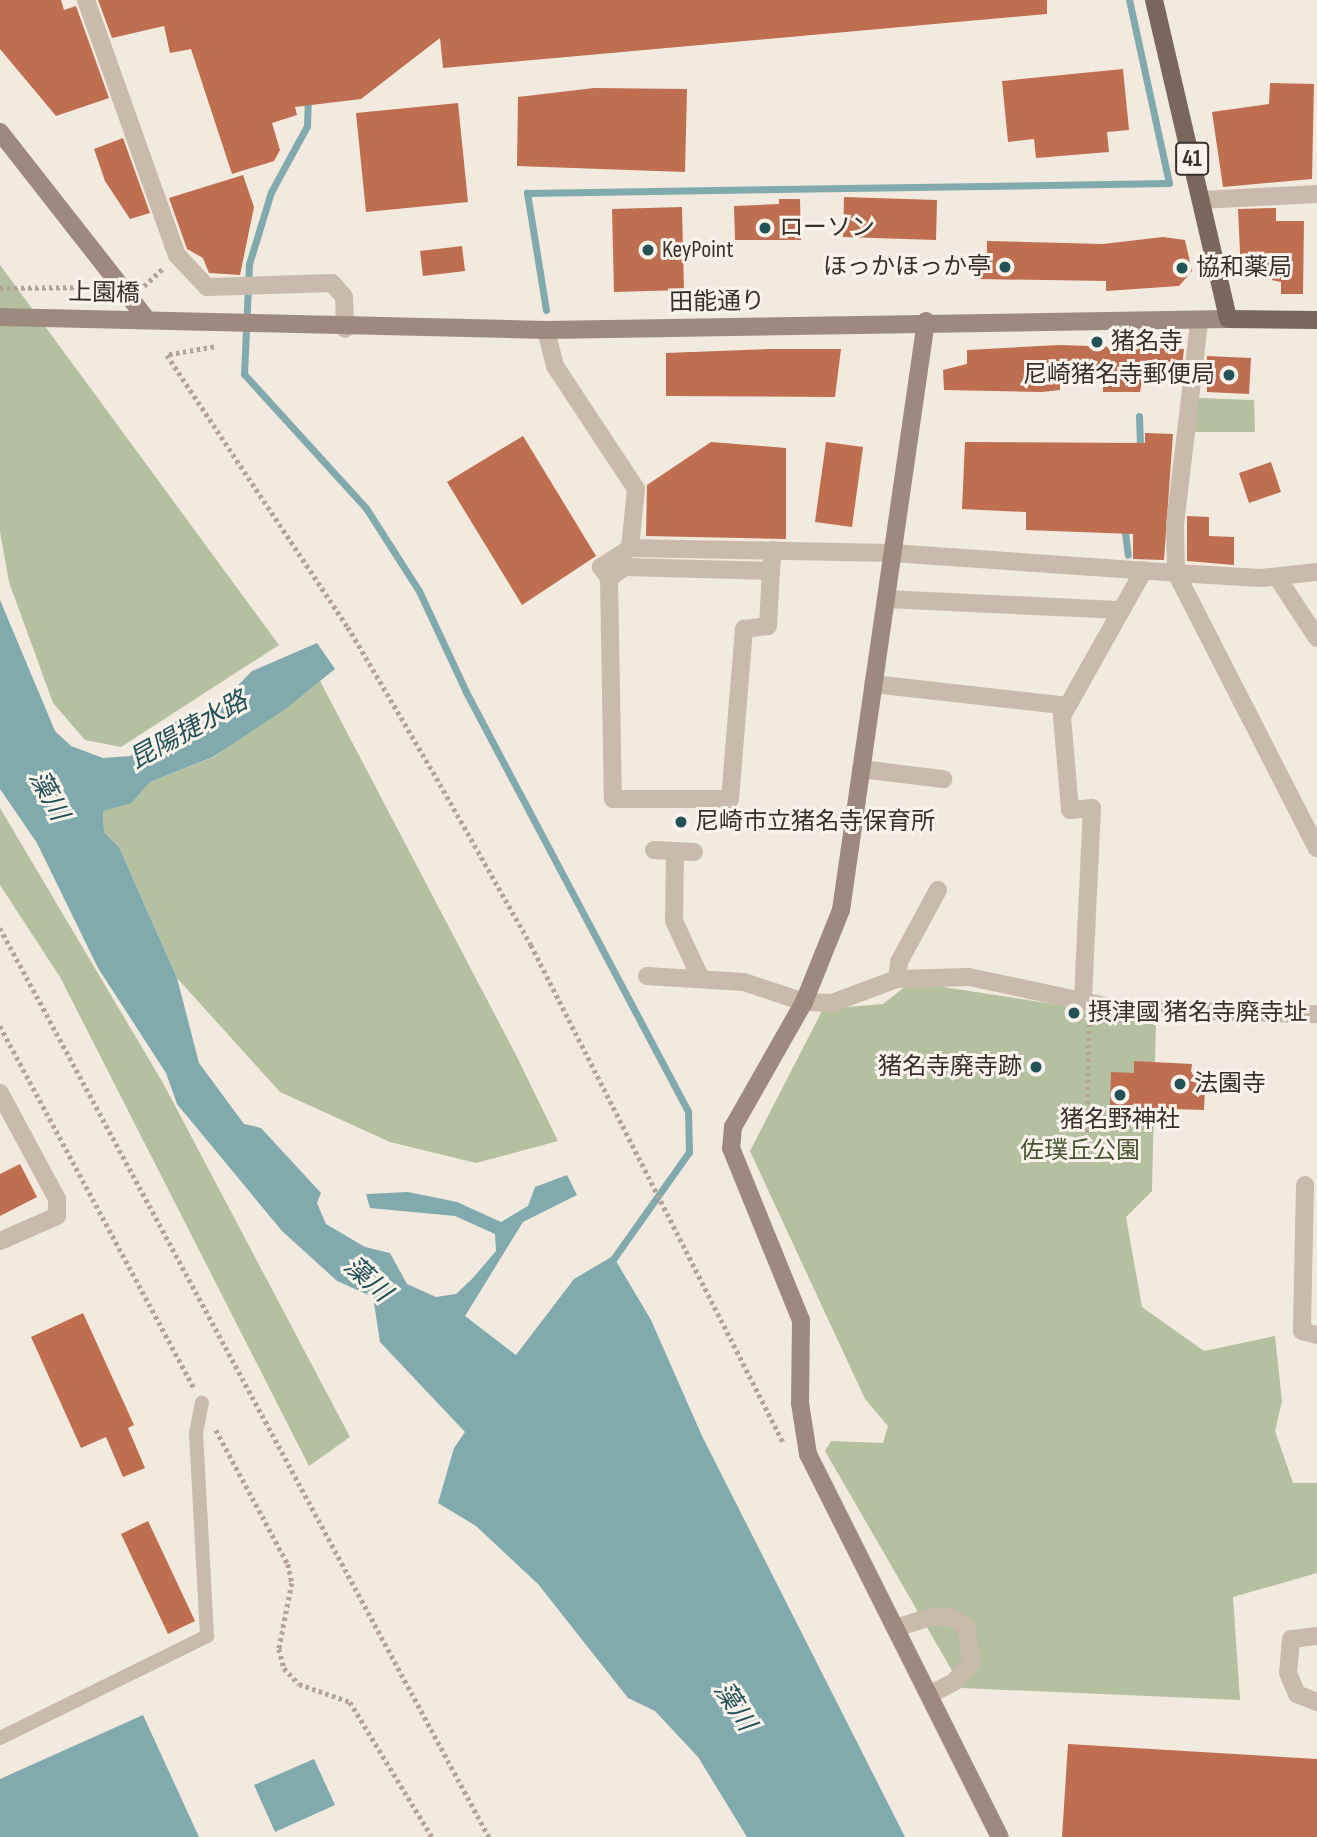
<!DOCTYPE html>
<meta charset="utf-8">
<style>
body{margin:0}
#map{position:relative;width:1317px;height:1837px;overflow:hidden;background:#f2eadf;font-family:"Sofia Sans Condensed","Noto Sans JP",sans-serif}
div>[style]{position:absolute}
[style*='--x']{left:calc(var(--x)*1px);top:calc(var(--y)*1px);width:calc(var(--w)*1px);rotate:calc(var(--a)*1deg)}
.green>*{inset:0;background:#b4c0a0}
.water>*{inset:0;background:#80aaad}
.stream>*{height:7px;margin:-3.5px;padding:0 3.5px;transform-origin:3.5px;border-radius:3.5px;background:#80aaad}
.building>*{inset:0;background:#bf6e50}
.path>*{height:4.5px;margin-top:-2.25px;transform-origin:0;background:repeating-linear-gradient(90deg,#b5a496 0 3.5px,transparent 0 7px)}
.lane>*{height:14px;margin:-7px;padding:0 7px;transform-origin:7px;border-radius:7px;background:#c9baac}
.street>*{height:18px;margin:-9px;padding:0 9px;transform-origin:9px;border-radius:9px;background:#c9baac}
.secondary>*{height:18px;margin:-9px;padding:0 9px;transform-origin:9px;border-radius:9px;background:#9d897d}
.primary>*{height:18px;margin:-9px;padding:0 9px;transform-origin:9px;border-radius:9px;background:#79675c}
.dots>*{width:19px;height:19px;translate:-50% -50%;box-sizing:border-box;border:4px solid #f9f3ec;border-radius:50%}
span{translate:-50% -50%;white-space:nowrap;text-align:center;line-height:1.15;-webkit-text-stroke:6px #f9f3ec;paint-order:stroke}
.shield-label span{padding:2px 5px;background:#f9f3ec;border:2px solid;border-radius:5px;-webkit-text-stroke-width:0}
.shield-label{font-size:23px;color:#382f2a;font-weight:700}
.poi-label{font-size:24px;color:#382f2a}
.left{translate:0 -50%;text-align:left}
.right{translate:-100% -50%;text-align:right}
.street-label{font-size:24px;color:#382f2a}
.park-label{font-size:24px;color:#46552f}
.water-label{font-size:26px;color:#225257;font-style:italic}
</style>
<div id="map">
<div class="green">
<div style="clip-path:polygon(0 265px,279px 645px,121px 747px,85px 740px,53px 703px,9px 582px,0 532px)"></div>
<div style="clip-path:polygon(1198px 398px,1254px 400px,1255px 432px,1194px 432px)"></div>
<div style="clip-path:polygon(319px 679px,516px 1055px,558px 1141px,476px 1163px,390px 1142px,280px 1092px,177px 978px,119px 847px,104px 832px,103px 810px,131px 802px,150px 782px,214px 757px)"></div>
<div style="clip-path:polygon(0 808px,163px 1083px,350px 1437px,309px 1466px,60px 977px,0 885px)"></div>
<div style="clip-path:polygon(911px 982px,1156px 1020px,1152px 1191px,1126px 1217px,1142px 1307px,1204px 1351px,1275px 1336px,1282px 1401px,1275px 1431px,1293px 1483px,1317px 1483px,1317px 1573px,1233px 1597px,1240px 1700px,962px 1688px,825px 1451px,831px 1441px,883px 1443px,888px 1426px,865px 1399px,750px 1151px,823px 1009px,883px 1004px)"></div>
</div>
<div class="water">
<div style="clip-path:polygon(0 600px,55px 731px,71px 746px,103px 758px,130px 756px,177px 720px,203px 721px,252px 671px,317px 643px,335px 669px,284px 710px,213px 757px,150px 782px,131px 803px,103px 811px,104px 832px,119px 847px,177px 978px,199px 1063px,244px 1124px,261px 1128px,321px 1193px,317px 1203px,326px 1224px,365px 1247px,390px 1253px,407px 1284px,436px 1297px,456px 1294px,472px 1279px,496px 1251px,495px 1234px,455px 1216px,370px 1208px,366px 1194px,408px 1192px,457px 1202px,501px 1222px,528px 1206px,535px 1187px,567px 1175px,577px 1195px,523px 1222px,465px 1316px,516px 1355px,574px 1279px,613px 1256px,651px 1320px,702px 1436px,905px 1837px,747px 1837px,698px 1757px,655px 1711px,628px 1698px,538px 1584px,476px 1526px,438px 1503px,454px 1448px,465px 1432px,380px 1342px,373px 1297px,337px 1281px,282px 1231px,177px 1104px,166px 1073px,98px 968px,37px 843px,0 789px)"></div>
<div style="clip-path:polygon(143px 1715px,199px 1837px,0 1837px,0 1779px)"></div>
<div style="clip-path:polygon(314px 1759px,335px 1805px,275px 1832px,254px 1785px)"></div>
</div>
<div class="stream">
<div style="--x:308;--y:97;--w:29;--a:92"></div>
<div style="--x:307;--y:126;--w:75;--a:118.6"></div>
<div style="--x:271;--y:192;--w:75;--a:107"></div>
<div style="--x:249;--y:264;--w:110;--a:92.6"></div>
<div style="--x:244;--y:374;--w:181;--a:47.7"></div>
<div style="--x:366;--y:508;--w:98;--a:57.4"></div>
<div style="--x:419;--y:591;--w:111;--a:65"></div>
<div style="--x:466;--y:692;--w:474;--a:62.1"></div>
<div style="--x:688;--y:1111;--w:41;--a:88.6"></div>
<div style="--x:689;--y:1152;--w:138;--a:125.3"></div>
<div style="--x:546;--y:310;--w:119;--a:-99.2"></div>
<div style="--x:527;--y:193;--w:642;--a:-0.89"></div>
<div style="--x:1169;--y:183;--w:187;--a:-102.3"></div>
<div style="--x:1139;--y:416;--w:36;--a:88"></div>
<div style="--x:1124;--y:524;--w:31;--a:83"></div>
</div>
<div class="building">
<div style="clip-path:polygon(0 0,61px 0,64px 10px,76px 6px,109px 98px,56px 116px,0 49px)"></div>
<div style="clip-path:polygon(98px 0,1047px 0,1047px 14px,443px 68px,440px 38px,361px 99px,295px 107px,297px 115px,272px 123px,280px 150px,274px 161px,232px 174px,191px 49px,170px 53px,164px 26px,112px 38px)"></div>
<div style="clip-path:polygon(1123px 69px,1129px 130px,1107px 132px,1109px 152px,1036px 158px,1034px 139px,1008px 142px,1002px 81px)"></div>
<div style="clip-path:polygon(1270px 83px,1314px 84px,1312px 179px,1223px 187px,1212px 112px,1269px 104px)"></div>
<div style="clip-path:polygon(594px 88px,687px 89px,685px 172px,517px 166px,518px 97px)"></div>
<div style="clip-path:polygon(458px 103px,468px 202px,366px 212px,356px 113px)"></div>
<div style="clip-path:polygon(123px 138px,150px 213px,130px 219px,105px 181px,94px 149px)"></div>
<div style="clip-path:polygon(243px 175px,254px 207px,240px 275px,209px 273px,203px 258px,187px 249px,169px 198px)"></div>
<div style="clip-path:polygon(844px 197px,937px 200px,936px 240px,843px 237px)"></div>
<div style="clip-path:polygon(779px 199px,800px 199px,801px 240px,735px 240px,734px 206px,779px 204px)"></div>
<div style="clip-path:polygon(682px 207px,684px 290px,614px 292px,612px 209px)"></div>
<div style="clip-path:polygon(1276px 208px,1276px 221px,1304px 221px,1303px 294px,1281px 294px,1281px 282px,1241px 274px,1238px 209px)"></div>
<div style="clip-path:polygon(1163px 237px,1185px 240px,1192px 271px,1179px 286px,1106px 291px,1106px 281px,977px 279px,977px 258px,987px 258px,987px 241px,1103px 244px)"></div>
<div style="clip-path:polygon(462px 246px,465px 271px,423px 276px,420px 251px)"></div>
<div style="clip-path:polygon(1060px 345px,1184px 349px,1181px 378px,1144px 373px,1140px 392px,1103px 392px,1103px 373px,1060px 373px,1060px 390px,1042px 392px,944px 390px,943px 370px,967px 364px,967px 350px)"></div>
<div style="clip-path:polygon(771px 349px,841px 349px,835px 397px,666px 396px,666px 353px)"></div>
<div style="clip-path:polygon(1207px 356px,1251px 358px,1249px 394px,1207px 392px)"></div>
<div style="clip-path:polygon(1145px 433px,1173px 434px,1164px 560px,1133px 559px,1133px 534px,1026px 530px,1026px 512px,962px 509px,965px 442px,1145px 443px)"></div>
<div style="clip-path:polygon(523px 436px,596px 556px,522px 605px,447px 482px)"></div>
<div style="clip-path:polygon(711px 442px,786px 448px,786px 539px,646px 536px,647px 485px)"></div>
<div style="clip-path:polygon(826px 442px,863px 447px,852px 527px,815px 522px)"></div>
<div style="clip-path:polygon(1271px 462px,1281px 492px,1249px 503px,1239px 473px)"></div>
<div style="clip-path:polygon(1187px 516px,1209px 517px,1209px 536px,1234px 537px,1234px 565px,1187px 561px)"></div>
<div style="clip-path:polygon(1134px 1061px,1192px 1064px,1191px 1072px,1206px 1072px,1204px 1110px,1110px 1107px,1111px 1072px,1134px 1073px)"></div>
<div style="clip-path:polygon(20px 1164px,37px 1197px,0 1216px,0 1174px)"></div>
<div style="clip-path:polygon(83px 1313px,134px 1425px,128px 1428px,145px 1468px,123px 1477px,106px 1437px,81px 1448px,31px 1337px)"></div>
<div style="clip-path:polygon(148px 1521px,195px 1621px,168px 1634px,121px 1534px)"></div>
<div style="clip-path:polygon(1068px 1744px,1317px 1759px,1317px 1837px,1062px 1837px)"></div>
</div>
<div class="path">
<div style="--x:144;--y:286;--w:26;--a:-43"></div>
<div style="--x:0;--y:288;--w:97;--a:-0.6"></div>
<div style="--x:214;--y:347;--w:48;--a:170.3"></div>
<div style="--x:167;--y:355;--w:327;--a:56.4"></div>
<div style="--x:348;--y:627;--w:182;--a:59.6"></div>
<div style="--x:440;--y:784;--w:185;--a:60.5"></div>
<div style="--x:531;--y:945;--w:559;--a:63.11"></div>
<div style="--x:0;--y:928;--w:1032;--a:61.72"></div>
<div style="--x:0;--y:1026;--w:411;--a:61.8"></div>
<div style="--x:1086;--y:1146;--w:124;--a:-88.6"></div>
<div style="--x:216;--y:1430;--w:152;--a:61.8"></div>
<div style="--x:288;--y:1564;--w:19;--a:78"></div>
<div style="--x:292;--y:1583;--w:67;--a:101.1"></div>
<div style="--x:279;--y:1649;--w:20;--a:75"></div>
<div style="--x:284;--y:1668;--w:22;--a:47"></div>
<div style="--x:299;--y:1684;--w:54;--a:19.4"></div>
<div style="--x:350;--y:1702;--w:158;--a:58.7"></div>
</div>
<div class="lane">
<div style="--x:0;--y:1738;--w:231;--a:-26.2"></div>
<div style="--x:207;--y:1636;--w:203;--a:-93.1"></div>
<div style="--x:196;--y:1433;--w:31;--a:-79"></div>
</div>
<div class="street">
<div style="--x:86;--y:0;--w:271;--a:70.4"></div>
<div style="--x:177;--y:255;--w:44;--a:46.8"></div>
<div style="--x:207;--y:287;--w:125;--a:-1.8"></div>
<div style="--x:332;--y:283;--w:18;--a:49"></div>
<div style="--x:344;--y:297;--w:32;--a:88"></div>
<div style="--x:1202;--y:200;--w:115;--a:-3"></div>
<div style="--x:1199;--y:323;--w:202;--a:96.8"></div>
<div style="--x:1175;--y:524;--w:49;--a:88.8"></div>
<div style="--x:1176;--y:573;--w:85;--a:3.4"></div>
<div style="--x:1261;--y:578;--w:56;--a:-6.1"></div>
<div style="--x:546;--y:330;--w:37;--a:76"></div>
<div style="--x:555;--y:366;--w:147;--a:56.6"></div>
<div style="--x:636;--y:489;--w:59;--a:95.8"></div>
<div style="--x:771;--y:571;--w:146;--a:-178.4"></div>
<div style="--x:625;--y:567;--w:19;--a:145"></div>
<div style="--x:609;--y:578;--w:221;--a:89"></div>
<div style="--x:613;--y:799;--w:117;--a:0"></div>
<div style="--x:730;--y:799;--w:171;--a:-85.3"></div>
<div style="--x:744;--y:629;--w:24;--a:-7"></div>
<div style="--x:768;--y:626;--w:55;--a:-86.9"></div>
<div style="--x:771;--y:571;--w:21;--a:-85"></div>
<div style="--x:1277;--y:577;--w:73;--a:56.7"></div>
<div style="--x:609;--y:578;--w:14;--a:-126"></div>
<div style="--x:601;--y:567;--w:35;--a:-33"></div>
<div style="--x:630;--y:548;--w:262;--a:1.1"></div>
<div style="--x:892;--y:553;--w:285;--a:4"></div>
<div style="--x:1176;--y:573;--w:309;--a:62.9"></div>
<div style="--x:886;--y:599;--w:236;--a:2.7"></div>
<div style="--x:873;--y:684;--w:196;--a:6.4"></div>
<div style="--x:861;--y:769;--w:83;--a:7"></div>
<div style="--x:654;--y:850;--w:40;--a:2.9"></div>
<div style="--x:675;--y:851;--w:70;--a:90.8"></div>
<div style="--x:674;--y:921;--w:64;--a:65"></div>
<div style="--x:647;--y:976;--w:97;--a:3.5"></div>
<div style="--x:744;--y:982;--w:63;--a:18.4"></div>
<div style="--x:804;--y:1002;--w:28;--a:2"></div>
<div style="--x:832;--y:1003;--w:69;--a:-20.3"></div>
<div style="--x:897;--y:979;--w:72;--a:-1.6"></div>
<div style="--x:969;--y:977;--w:154;--a:12"></div>
<div style="--x:1120;--y:1009;--w:197;--a:1.5"></div>
<div style="--x:897;--y:979;--w:17;--a:-83"></div>
<div style="--x:899;--y:962;--w:82;--a:-61.6"></div>
<div style="--x:1083;--y:998;--w:190;--a:-87.3"></div>
<div style="--x:1092;--y:808;--w:22;--a:175"></div>
<div style="--x:1070;--y:810;--w:94;--a:-94.9"></div>
<div style="--x:1062;--y:716;--w:167;--a:-60.7"></div>
<div style="--x:0;--y:1093;--w:120;--a:61.7"></div>
<div style="--x:57;--y:1199;--w:17;--a:90"></div>
<div style="--x:57;--y:1216;--w:62;--a:156.3"></div>
<div style="--x:1305;--y:1185;--w:146;--a:91.2"></div>
<div style="--x:1302;--y:1331;--w:16;--a:15"></div>
<div style="--x:895;--y:1628;--w:37;--a:-17"></div>
<div style="--x:930;--y:1617;--w:20;--a:0"></div>
<div style="--x:950;--y:1617;--w:18;--a:29"></div>
<div style="--x:966;--y:1626;--w:36;--a:81"></div>
<div style="--x:972;--y:1662;--w:27;--a:132"></div>
<div style="--x:954;--y:1682;--w:28;--a:153"></div>
<div style="--x:1317;--y:1636;--w:26;--a:173"></div>
<div style="--x:1291;--y:1639;--w:34;--a:95"></div>
<div style="--x:1288;--y:1673;--w:23;--a:67"></div>
<div style="--x:1297;--y:1694;--w:22;--a:22"></div>
</div>
<div class="secondary">
<div style="--x:0;--y:132;--w:235;--a:51.9"></div>
<div style="--x:0;--y:317;--w:546;--a:1.36"></div>
<div style="--x:546;--y:330;--w:682;--a:-0.92"></div>
<div style="--x:926;--y:321;--w:595;--a:98.21"></div>
<div style="--x:841;--y:910;--w:99;--a:111.9"></div>
<div style="--x:804;--y:1002;--w:144;--a:119.6"></div>
<div style="--x:733;--y:1127;--w:21;--a:95"></div>
<div style="--x:731;--y:1148;--w:186;--a:67.9"></div>
<div style="--x:801;--y:1320;--w:83;--a:90.7"></div>
<div style="--x:800;--y:1403;--w:52;--a:81.1"></div>
<div style="--x:808;--y:1454;--w:428;--a:63.4"></div>
</div>
<div class="primary">
<div style="--x:1154;--y:0;--w:327;--a:76.9"></div>
<div style="--x:1228;--y:319;--w:89;--a:0.6"></div>
</div>
<div class="dots">
<div style="left:765px;top:228px;background:#225257"></div>
<div style="left:648px;top:250px;background:#225257"></div>
<div style="left:1005px;top:267px;background:#225257"></div>
<div style="left:1182px;top:268px;background:#225257"></div>
<div style="left:1097px;top:342px;background:#225257"></div>
<div style="left:1229px;top:375px;background:#225257"></div>
<div style="left:681px;top:822px;background:#225257"></div>
<div style="left:1074px;top:1013px;background:#225257"></div>
<div style="left:1036px;top:1067px;background:#225257"></div>
<div style="left:1180px;top:1084px;background:#225257"></div>
<div style="left:1120px;top:1095px;background:#225257"></div>
</div>
<div class="shield-label">
<span style="left:1192px;top:159px">41</span>
</div>
<div class="poi-label">
<span class="left" style="left:779px;top:228px">ローソン</span>
<span class="left" style="left:662px;top:250px">KeyPoint</span>
<span class="right" style="left:991px;top:267px">ほっかほっか亭</span>
<span class="left" style="left:1196px;top:268px">協和薬局</span>
<span class="left" style="left:1111px;top:342px">猪名寺</span>
<span class="right" style="left:1215px;top:375px">尼崎猪名寺郵便局</span>
<span class="left" style="left:695px;top:822px">尼崎市立猪名寺保育所</span>
<span class="left" style="left:1088px;top:1013px">摂津國 猪名寺廃寺址</span>
<span class="right" style="left:1022px;top:1067px">猪名寺廃寺跡</span>
<span class="left" style="left:1194px;top:1084px">法園寺</span>
<span style="left:1120px;top:1120px">猪名野神社</span>
</div>
<div class="street-label">
<span style="left:104px;top:293px;rotate:1deg">上園橋</span>
<span style="left:717px;top:302px;rotate:-1deg">田能通り</span>
</div>
<div class="park-label">
<span style="left:1080px;top:1151px">佐璞丘公園</span>
</div>
<div class="water-label">
<span style="left:189px;top:731px;rotate:-29deg">昆陽捷水路</span>
<span style="left:48px;top:796px;rotate:62deg">藻川</span>
<span style="left:367px;top:1280px;rotate:42deg">藻川</span>
<span style="left:734px;top:1707px;rotate:57deg">藻川</span>
</div>
</div>
